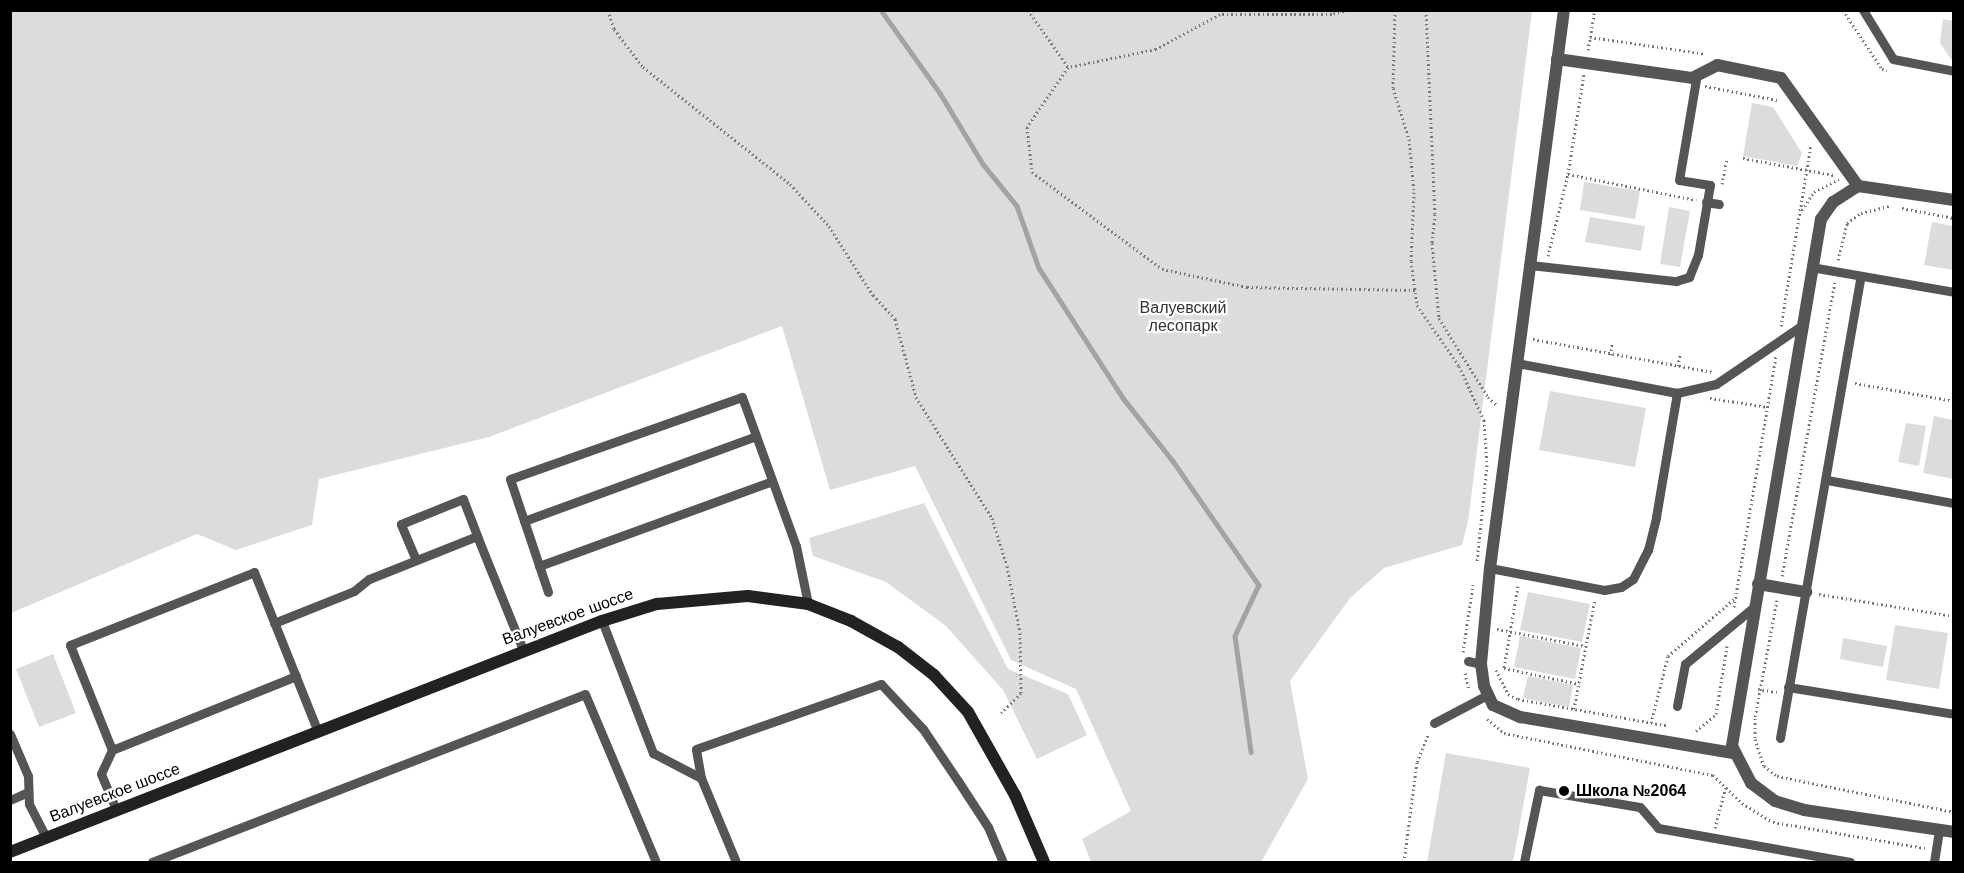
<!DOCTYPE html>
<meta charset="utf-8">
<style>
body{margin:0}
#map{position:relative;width:1964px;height:873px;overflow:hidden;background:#fff;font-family:Arial,sans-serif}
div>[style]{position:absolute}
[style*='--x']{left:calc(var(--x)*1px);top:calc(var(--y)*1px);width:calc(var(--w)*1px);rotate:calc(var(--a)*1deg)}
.green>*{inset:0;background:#dcdcdc}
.stream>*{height:4.5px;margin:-2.25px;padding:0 2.25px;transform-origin:2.25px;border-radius:2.25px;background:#a3a3a3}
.path>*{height:3px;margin-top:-1.5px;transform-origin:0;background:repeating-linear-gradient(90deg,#777 0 1.5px,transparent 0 4.5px)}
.service>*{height:9px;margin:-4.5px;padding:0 4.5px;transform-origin:4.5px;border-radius:4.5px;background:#555}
.minor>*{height:12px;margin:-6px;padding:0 6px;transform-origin:6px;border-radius:6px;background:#555}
.secondary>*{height:12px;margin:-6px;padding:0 6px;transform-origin:6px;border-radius:6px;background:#222}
.dots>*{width:16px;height:16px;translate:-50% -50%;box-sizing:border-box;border:3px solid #fff;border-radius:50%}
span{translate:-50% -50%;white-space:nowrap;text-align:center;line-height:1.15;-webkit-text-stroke:4.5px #fff;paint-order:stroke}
.park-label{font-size:16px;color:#333}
.street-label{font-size:16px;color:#000}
.poi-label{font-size:16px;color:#000;font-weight:700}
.left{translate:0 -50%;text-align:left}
.frame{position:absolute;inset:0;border:12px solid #000;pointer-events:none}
</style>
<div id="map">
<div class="green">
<div style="clip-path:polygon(11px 10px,1532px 11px,1468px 522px,1462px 545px,1384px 568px,1350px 598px,1290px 681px,1308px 779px,1261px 862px,1091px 862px,1082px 839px,1131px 811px,1076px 689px,1011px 660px,915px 466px,830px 490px,782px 326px,489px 437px,319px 479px,312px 525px,236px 550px,197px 534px,11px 613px)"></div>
<div style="clip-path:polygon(1943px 19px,1953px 21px,1953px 62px,1940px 43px)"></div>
<div style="clip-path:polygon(1752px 103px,1773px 107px,1802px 153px,1797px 166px,1743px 156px)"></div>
<div style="clip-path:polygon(1584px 182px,1640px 191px,1635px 219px,1580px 210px)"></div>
<div style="clip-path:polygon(1669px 207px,1690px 211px,1680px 267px,1660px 264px)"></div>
<div style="clip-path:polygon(1590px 217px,1645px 226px,1641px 251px,1585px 242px)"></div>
<div style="clip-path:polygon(1932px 222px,1953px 226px,1953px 270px,1924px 265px)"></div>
<div style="clip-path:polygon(1550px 391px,1646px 408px,1635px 467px,1539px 450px)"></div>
<div style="clip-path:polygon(1934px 416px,1953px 420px,1953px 479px,1923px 473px)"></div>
<div style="clip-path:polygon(1906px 423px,1926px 426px,1919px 466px,1898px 462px)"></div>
<div style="clip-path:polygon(924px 503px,1008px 669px,1068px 694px,1087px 735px,1037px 759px,1003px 690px,946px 626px,886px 582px,813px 556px,809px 538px)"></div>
<div style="clip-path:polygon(1528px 592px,1590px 604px,1582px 642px,1520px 630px)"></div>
<div style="clip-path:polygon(1895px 625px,1948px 633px,1939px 689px,1886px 680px)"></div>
<div style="clip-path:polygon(1520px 636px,1581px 648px,1575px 679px,1514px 667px)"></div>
<div style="clip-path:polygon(1843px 638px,1887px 646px,1883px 667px,1840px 659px)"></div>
<div style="clip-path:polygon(53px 654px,76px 713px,39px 727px,16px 669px)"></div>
<div style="clip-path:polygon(1528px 676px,1573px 685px,1569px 707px,1523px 698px)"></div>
<div style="clip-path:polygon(1446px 753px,1530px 768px,1513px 862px,1427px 862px)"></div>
</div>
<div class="stream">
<div style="--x:881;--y:10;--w:102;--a:54.6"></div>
<div style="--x:940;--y:93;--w:83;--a:58.8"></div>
<div style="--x:983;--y:164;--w:54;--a:51"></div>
<div style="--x:1017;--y:206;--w:66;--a:70.5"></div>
<div style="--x:1039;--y:268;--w:155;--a:57.1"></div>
<div style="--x:1123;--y:398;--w:80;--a:51.6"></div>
<div style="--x:1173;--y:461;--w:151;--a:55.3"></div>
<div style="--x:1259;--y:585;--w:56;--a:115.2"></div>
<div style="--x:1235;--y:636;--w:117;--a:82.1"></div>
</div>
<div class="path">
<div style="--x:608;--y:10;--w:20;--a:72"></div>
<div style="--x:614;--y:29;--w:48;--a:52.7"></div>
<div style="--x:643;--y:67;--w:188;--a:38.5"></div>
<div style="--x:790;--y:184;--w:57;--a:47.1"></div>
<div style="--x:829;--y:226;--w:82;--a:57.5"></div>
<div style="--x:873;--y:295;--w:33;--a:47"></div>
<div style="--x:895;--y:319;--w:81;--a:74.9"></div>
<div style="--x:916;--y:397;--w:143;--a:57.9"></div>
<div style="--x:992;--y:518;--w:50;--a:72.6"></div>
<div style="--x:1007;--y:566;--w:68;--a:79"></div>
<div style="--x:1020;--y:633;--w:60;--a:89"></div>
<div style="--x:1021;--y:693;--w:28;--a:135"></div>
<div style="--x:1028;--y:10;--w:70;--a:54.9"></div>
<div style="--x:1348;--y:10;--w:16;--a:166"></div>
<div style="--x:1332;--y:14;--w:112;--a:180"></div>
<div style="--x:1220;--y:14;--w:73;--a:151.3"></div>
<div style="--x:1156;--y:49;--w:90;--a:168.4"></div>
<div style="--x:1068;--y:67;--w:73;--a:124.3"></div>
<div style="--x:1027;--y:127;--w:45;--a:83.7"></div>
<div style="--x:1032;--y:172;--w:162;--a:36.7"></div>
<div style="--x:1162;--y:269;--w:87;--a:12"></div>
<div style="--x:1247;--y:287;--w:168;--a:1"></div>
<div style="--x:1395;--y:10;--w:78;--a:91.5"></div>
<div style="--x:1393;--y:88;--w:53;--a:72.6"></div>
<div style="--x:1409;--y:139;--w:53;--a:84.6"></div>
<div style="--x:1414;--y:192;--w:69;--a:92.5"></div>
<div style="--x:1411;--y:261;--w:44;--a:82.2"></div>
<div style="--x:1417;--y:305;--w:74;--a:55.5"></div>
<div style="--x:1459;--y:366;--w:60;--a:65.2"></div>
<div style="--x:1484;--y:420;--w:45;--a:86.2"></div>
<div style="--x:1487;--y:465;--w:97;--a:95.9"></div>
<div style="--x:1426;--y:10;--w:204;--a:87.5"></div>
<div style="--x:1435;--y:214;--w:29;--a:96"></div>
<div style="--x:1432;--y:243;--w:75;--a:84.7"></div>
<div style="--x:1439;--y:318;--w:93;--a:58.2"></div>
<div style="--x:1488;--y:397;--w:12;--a:42"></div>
<div style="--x:1843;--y:10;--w:71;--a:56.5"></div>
<div style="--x:1882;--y:69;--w:5;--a:11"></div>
<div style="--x:1950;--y:10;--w:4;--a:14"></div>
<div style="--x:1590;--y:37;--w:117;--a:8.3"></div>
<div style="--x:1588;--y:50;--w:41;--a:-80.1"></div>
<div style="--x:1705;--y:86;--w:74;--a:10.9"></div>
<div style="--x:1743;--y:158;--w:92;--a:10.7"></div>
<div style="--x:1568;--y:174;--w:131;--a:11.5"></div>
<div style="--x:1722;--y:184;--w:25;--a:-79"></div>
<div style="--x:1902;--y:208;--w:53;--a:10.9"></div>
<div style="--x:1802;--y:210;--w:22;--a:-56"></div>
<div style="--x:1814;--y:192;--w:28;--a:-27"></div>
<div style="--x:1548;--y:256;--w:84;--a:-76.3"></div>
<div style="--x:1568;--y:174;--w:101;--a:-80.9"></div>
<div style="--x:1838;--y:260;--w:38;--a:-76"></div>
<div style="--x:1847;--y:223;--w:17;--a:-36"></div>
<div style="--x:1861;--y:213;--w:30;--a:-14"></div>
<div style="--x:1781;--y:326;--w:184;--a:-80.6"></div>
<div style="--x:1533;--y:339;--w:183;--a:10.4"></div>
<div style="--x:1611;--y:355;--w:13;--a:-86"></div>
<div style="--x:1678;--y:366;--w:11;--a:-80"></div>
<div style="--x:1855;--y:383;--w:101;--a:10.3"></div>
<div style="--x:1710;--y:398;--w:59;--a:8.8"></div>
<div style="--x:1782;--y:576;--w:299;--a:-79.8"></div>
<div style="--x:1518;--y:586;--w:83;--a:99.7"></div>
<div style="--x:1504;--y:668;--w:77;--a:12"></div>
<div style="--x:1819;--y:594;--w:137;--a:9.3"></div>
<div style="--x:1777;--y:600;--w:120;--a:100.6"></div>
<div style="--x:1755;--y:718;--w:21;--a:90"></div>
<div style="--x:1755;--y:739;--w:28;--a:72"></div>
<div style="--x:1764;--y:766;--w:16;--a:38"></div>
<div style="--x:1777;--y:776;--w:181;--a:11.5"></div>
<div style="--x:1734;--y:607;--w:254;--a:-80.5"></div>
<div style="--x:1497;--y:629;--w:90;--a:10.9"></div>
<div style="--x:1463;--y:652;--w:68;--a:-81.5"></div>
<div style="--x:1496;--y:670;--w:27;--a:63"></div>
<div style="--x:1508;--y:694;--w:11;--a:27"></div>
<div style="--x:1518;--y:699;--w:153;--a:10.1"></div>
<div style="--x:1465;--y:673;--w:17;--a:77"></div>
<div style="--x:1758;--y:689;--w:19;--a:9"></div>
<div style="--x:1574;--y:709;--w:112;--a:-79.2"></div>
<div style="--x:1487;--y:719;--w:22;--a:39"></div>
<div style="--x:1504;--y:733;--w:213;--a:11.4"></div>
<div style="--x:1713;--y:775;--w:40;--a:44"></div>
<div style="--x:1742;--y:803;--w:36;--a:32"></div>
<div style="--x:1773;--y:822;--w:154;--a:9.7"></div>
<div style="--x:1651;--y:723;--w:69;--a:-75.8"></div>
<div style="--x:1668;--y:656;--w:87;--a:-40.8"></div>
<div style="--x:1696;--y:731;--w:26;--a:-40"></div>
<div style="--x:1716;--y:714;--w:69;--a:-80.8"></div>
<div style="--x:1715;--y:828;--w:43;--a:-75.3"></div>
<div style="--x:1404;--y:862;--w:101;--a:-82.6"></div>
<div style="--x:1417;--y:762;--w:31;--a:-68"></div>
</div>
<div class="service">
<div style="--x:1863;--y:10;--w:57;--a:58.5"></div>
<div style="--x:1893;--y:59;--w:62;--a:11.1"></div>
<div style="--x:1706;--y:202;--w:13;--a:9"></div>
<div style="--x:1530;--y:265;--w:147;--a:6.3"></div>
<div style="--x:1676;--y:281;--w:14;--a:-17"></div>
<div style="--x:1689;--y:277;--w:24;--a:-68"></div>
<div style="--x:1698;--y:255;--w:71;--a:-80.3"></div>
<div style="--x:1710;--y:185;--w:31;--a:-171"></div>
<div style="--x:1679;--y:180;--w:108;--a:-80.4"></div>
<div style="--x:1811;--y:267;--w:145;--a:9.9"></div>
<div style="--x:1677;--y:393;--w:40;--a:-13"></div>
<div style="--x:1716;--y:384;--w:103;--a:-34.3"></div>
<div style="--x:1827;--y:480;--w:129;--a:10.3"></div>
<div style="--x:524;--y:521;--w:247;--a:-20.1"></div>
<div style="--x:416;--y:560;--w:39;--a:-113"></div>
<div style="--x:401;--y:524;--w:67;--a:-22"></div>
<div style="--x:463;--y:499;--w:40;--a:69"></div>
<div style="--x:539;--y:566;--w:248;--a:-20"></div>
<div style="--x:1490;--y:568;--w:116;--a:10.9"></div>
<div style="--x:1604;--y:590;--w:17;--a:-10"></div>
<div style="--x:1621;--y:587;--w:14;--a:-34"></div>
<div style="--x:1633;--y:579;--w:33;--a:-63"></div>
<div style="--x:1648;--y:550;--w:34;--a:-76"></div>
<div style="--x:1656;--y:517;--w:126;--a:-80.4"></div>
<div style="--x:1677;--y:393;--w:164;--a:-169.4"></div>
<div style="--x:548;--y:592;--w:119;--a:-108.6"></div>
<div style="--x:510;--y:479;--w:246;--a:-19.5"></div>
<div style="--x:742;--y:397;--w:158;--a:70.1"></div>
<div style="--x:796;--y:546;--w:59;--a:78.3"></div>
<div style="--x:602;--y:621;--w:142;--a:68.9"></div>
<div style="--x:653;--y:753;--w:54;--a:27.5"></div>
<div style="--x:274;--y:623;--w:86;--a:-21.8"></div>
<div style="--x:354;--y:591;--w:19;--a:-39"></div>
<div style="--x:369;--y:579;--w:116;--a:-21.7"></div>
<div style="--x:477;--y:536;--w:123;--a:68"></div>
<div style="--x:1468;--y:661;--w:13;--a:13"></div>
<div style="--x:296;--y:676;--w:198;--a:158.1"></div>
<div style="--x:112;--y:750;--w:113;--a:-111.8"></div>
<div style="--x:70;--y:645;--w:198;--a:-21.6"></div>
<div style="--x:254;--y:572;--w:172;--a:68.2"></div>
<div style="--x:1788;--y:687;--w:168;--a:9.2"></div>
<div style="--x:1677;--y:706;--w:43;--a:-79.2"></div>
<div style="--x:1685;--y:664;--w:89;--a:-39.6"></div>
<div style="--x:1434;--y:723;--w:60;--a:-27.8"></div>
<div style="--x:10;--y:734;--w:46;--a:66.8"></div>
<div style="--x:28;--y:776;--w:28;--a:88"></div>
<div style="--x:29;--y:804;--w:38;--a:63"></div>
<div style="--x:1780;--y:738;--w:469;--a:-80.1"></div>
<div style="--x:112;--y:750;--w:26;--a:115"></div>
<div style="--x:101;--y:774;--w:39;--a:67"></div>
<div style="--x:10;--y:800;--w:20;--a:-24"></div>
<div style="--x:152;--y:862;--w:464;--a:-21.2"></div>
<div style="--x:585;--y:694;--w:182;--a:67.1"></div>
<div style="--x:736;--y:862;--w:91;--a:-112.6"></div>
<div style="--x:701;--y:778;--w:29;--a:-100"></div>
<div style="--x:696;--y:749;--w:196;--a:-19.4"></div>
<div style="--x:881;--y:684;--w:62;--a:47"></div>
<div style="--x:923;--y:729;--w:63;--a:56.1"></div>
<div style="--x:958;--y:781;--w:55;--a:56.9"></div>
<div style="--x:988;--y:827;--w:38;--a:67"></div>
<div style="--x:1524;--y:862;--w:74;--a:-78.2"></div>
<div style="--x:1539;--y:790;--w:102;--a:9.6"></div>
<div style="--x:1640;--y:807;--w:28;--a:49"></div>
<div style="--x:1658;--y:828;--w:195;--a:10"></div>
<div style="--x:1934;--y:862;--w:31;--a:-81"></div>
</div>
<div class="minor">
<div style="--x:1564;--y:10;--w:563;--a:97.55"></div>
<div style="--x:1490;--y:568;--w:96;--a:95.4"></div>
<div style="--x:1481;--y:664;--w:22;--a:82"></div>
<div style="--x:1484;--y:686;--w:21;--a:65"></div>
<div style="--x:1493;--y:705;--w:30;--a:24"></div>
<div style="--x:1520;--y:717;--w:216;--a:9.6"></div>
<div style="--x:1557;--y:59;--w:136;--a:8"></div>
<div style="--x:1692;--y:78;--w:28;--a:-27"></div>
<div style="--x:1717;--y:65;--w:65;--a:11.5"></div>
<div style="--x:1781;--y:78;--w:133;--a:54.5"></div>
<div style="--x:1954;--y:200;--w:97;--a:-171.7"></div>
<div style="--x:1858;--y:186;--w:30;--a:147"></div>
<div style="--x:1833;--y:202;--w:21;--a:125"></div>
<div style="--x:1821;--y:219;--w:534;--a:99.59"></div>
<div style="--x:1732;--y:746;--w:42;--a:62.8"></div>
<div style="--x:1751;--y:783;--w:30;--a:37"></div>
<div style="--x:1775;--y:801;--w:30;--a:17"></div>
<div style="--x:1804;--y:810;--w:152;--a:8.3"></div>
<div style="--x:1758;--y:584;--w:49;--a:9.5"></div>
</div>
<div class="secondary">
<div style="--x:10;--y:852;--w:635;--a:-21.32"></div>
<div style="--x:602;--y:621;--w:58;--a:-17.2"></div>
<div style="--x:657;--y:604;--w:91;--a:-5"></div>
<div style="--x:748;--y:596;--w:61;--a:7.6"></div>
<div style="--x:808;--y:604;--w:46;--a:21.6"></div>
<div style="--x:851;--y:621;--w:54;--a:29"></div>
<div style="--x:898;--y:647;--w:46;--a:37.9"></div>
<div style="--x:934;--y:675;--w:50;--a:47.4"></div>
<div style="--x:968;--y:712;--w:95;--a:60.5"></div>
<div style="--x:1015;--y:795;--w:73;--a:66.6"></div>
</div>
<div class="dots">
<div style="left:1564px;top:791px;background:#000"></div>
</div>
<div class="park-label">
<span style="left:1183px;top:317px">Валуевский<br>лесопарк</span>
</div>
<div class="street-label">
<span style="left:568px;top:617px;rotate:-20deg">Валуевское шоссе</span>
<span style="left:115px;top:793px;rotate:-21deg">Валуевское шоссе</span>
</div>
<div class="poi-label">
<span class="left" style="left:1576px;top:791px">Школа №2064</span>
</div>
<div class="frame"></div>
</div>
